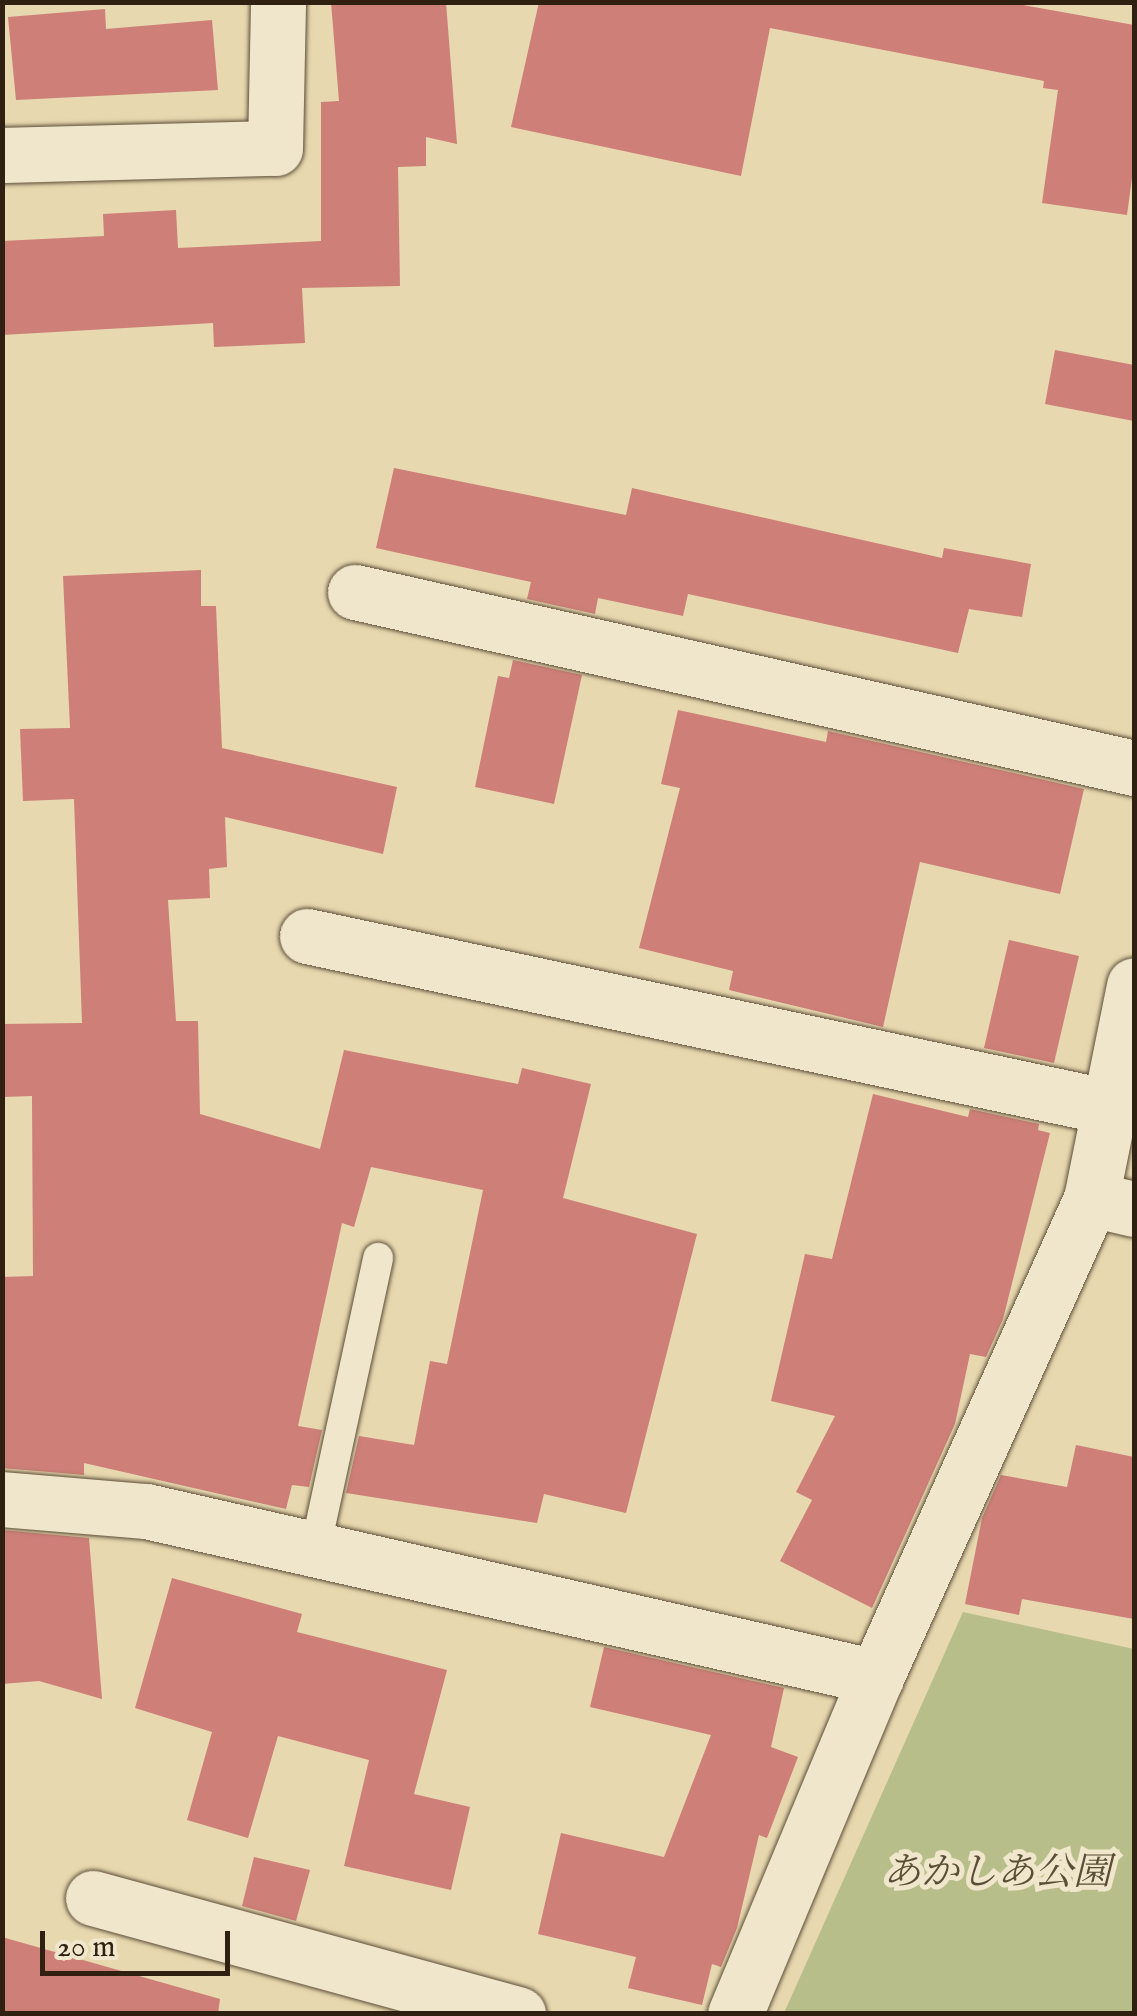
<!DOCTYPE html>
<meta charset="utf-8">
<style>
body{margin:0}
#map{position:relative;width:1137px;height:2016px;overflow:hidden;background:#e7d8af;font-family:"IM FELL English","Noto Serif JP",serif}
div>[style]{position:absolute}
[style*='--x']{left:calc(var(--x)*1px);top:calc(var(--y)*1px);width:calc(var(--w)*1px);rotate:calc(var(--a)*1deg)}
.green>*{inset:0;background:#b8be89}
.building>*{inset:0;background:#cd7f78}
.roads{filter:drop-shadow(0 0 2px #5d4e39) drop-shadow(0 0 2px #5d4e39)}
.service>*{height:30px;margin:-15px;padding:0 15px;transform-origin:15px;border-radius:15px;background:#efe6cb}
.minor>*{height:55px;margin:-27.5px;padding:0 27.5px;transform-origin:27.5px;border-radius:27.5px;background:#efe6cb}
span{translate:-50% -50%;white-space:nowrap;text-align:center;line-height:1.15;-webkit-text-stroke:10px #efe6cb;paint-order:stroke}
.park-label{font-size:38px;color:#584f36;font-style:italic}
.frame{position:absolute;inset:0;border:5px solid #2f2012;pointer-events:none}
.scale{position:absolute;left:40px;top:1931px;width:190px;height:45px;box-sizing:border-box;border:5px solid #2f2012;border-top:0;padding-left:12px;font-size:30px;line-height:35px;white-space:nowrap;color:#2f2012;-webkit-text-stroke:8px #efe6cb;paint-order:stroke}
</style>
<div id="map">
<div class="green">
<div style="clip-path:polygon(963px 1612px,1134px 1649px,1134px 2013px,784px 2013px)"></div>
</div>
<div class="building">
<div style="clip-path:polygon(331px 2px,446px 2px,457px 144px,426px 137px,426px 166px,398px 167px,400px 286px,302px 288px,305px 343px,214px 347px,213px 323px,2px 335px,2px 241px,104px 236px,103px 214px,176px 210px,178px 248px,321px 241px,321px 102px,339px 101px)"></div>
<div style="clip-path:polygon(539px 2px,1006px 2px,1134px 25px,1134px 163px,1127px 215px,1042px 203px,1058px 90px,1043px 88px,1044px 81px,770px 28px,741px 176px,511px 127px)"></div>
<div style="clip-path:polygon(105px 9px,106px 29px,212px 20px,218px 90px,16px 100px,8px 17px)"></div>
<div style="clip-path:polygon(1055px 350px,1134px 365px,1134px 421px,1045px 404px)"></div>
<div style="clip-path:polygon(394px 468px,626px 515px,632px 488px,942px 558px,944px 548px,1031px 564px,1022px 617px,969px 609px,958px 653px,688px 594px,683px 616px,598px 598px,595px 614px,527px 599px,531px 582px,376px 548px)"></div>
<div style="clip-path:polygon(201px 570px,201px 606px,216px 606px,222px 748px,397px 787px,383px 854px,225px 817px,227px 867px,209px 869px,210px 898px,168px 900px,176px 1021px,198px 1021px,200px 1114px,320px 1149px,344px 1050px,518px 1084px,522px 1068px,591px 1084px,563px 1198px,697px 1234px,626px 1513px,544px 1494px,537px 1523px,346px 1493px,359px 1436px,414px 1445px,430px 1361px,447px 1364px,483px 1190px,371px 1167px,354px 1227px,342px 1223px,298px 1426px,322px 1430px,309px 1487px,292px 1485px,286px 1509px,84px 1463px,84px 1475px,2px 1468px,2px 1277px,33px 1276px,32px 1096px,3px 1097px,2px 1024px,82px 1023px,74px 799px,23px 801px,20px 729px,70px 728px,63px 576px)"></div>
<div style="clip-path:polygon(513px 660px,582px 675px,554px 804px,475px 787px,498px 676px,509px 678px)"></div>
<div style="clip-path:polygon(678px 710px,826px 742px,828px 731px,1084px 789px,1060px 894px,920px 862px,883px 1027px,729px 990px,733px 971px,639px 948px,680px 788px,661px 784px)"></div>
<div style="clip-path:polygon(1009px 940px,1079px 956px,1054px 1063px,984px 1048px)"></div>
<div style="clip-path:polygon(873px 1094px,968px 1117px,970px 1109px,1039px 1124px,1038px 1130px,1050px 1133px,1003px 1319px,986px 1357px,970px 1354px,955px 1424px,872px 1608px,780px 1561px,812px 1500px,796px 1492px,835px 1416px,771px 1401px,805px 1254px,832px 1259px)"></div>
<div style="clip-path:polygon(1076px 1445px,1134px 1457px,1134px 1619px,1022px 1599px,1019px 1615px,965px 1604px,982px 1518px,1001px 1475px,1067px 1487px)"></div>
<div style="clip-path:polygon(2px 1530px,89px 1538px,102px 1699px,39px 1681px,2px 1684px)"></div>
<div style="clip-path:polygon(172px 1578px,302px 1614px,297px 1632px,447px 1670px,414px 1794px,470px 1807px,451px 1890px,344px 1866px,369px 1760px,278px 1736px,248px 1838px,187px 1820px,212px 1732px,135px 1708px)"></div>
<div style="clip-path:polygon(604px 1647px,784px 1688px,771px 1747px,798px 1757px,767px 1838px,759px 1835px,737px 1928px,721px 1967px,712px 1964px,702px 2005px,628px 1988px,636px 1957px,538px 1934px,561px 1833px,664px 1857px,711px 1735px,590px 1707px)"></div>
<div style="clip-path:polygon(254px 1857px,310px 1870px,296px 1921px,242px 1906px)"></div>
<div style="clip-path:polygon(2px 1937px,220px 1999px,218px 2014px,2px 2014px)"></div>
</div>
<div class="roads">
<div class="service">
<div style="--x:315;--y:1550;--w:299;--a:-77.8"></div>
</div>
<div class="minor">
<div style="--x:2;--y:155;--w:273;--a:-1.5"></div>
<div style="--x:275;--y:148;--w:146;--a:-88.8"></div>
<div style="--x:355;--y:592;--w:799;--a:12.73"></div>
<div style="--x:307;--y:936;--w:816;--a:12.03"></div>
<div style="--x:1091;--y:1199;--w:218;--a:-78.6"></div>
<div style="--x:2;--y:1499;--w:144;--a:4.8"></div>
<div style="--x:146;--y:1511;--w:749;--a:12.81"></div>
<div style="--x:93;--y:1898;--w:441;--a:15.3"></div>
<div style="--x:735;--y:2014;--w:365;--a:-67.3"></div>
<div style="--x:876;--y:1677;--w:524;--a:-65.78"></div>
<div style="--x:1091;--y:1199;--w:44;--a:13.1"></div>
</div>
</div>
<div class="park-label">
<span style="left:997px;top:1875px">あかしあ公園</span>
</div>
<div class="frame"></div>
<div class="scale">20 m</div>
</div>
